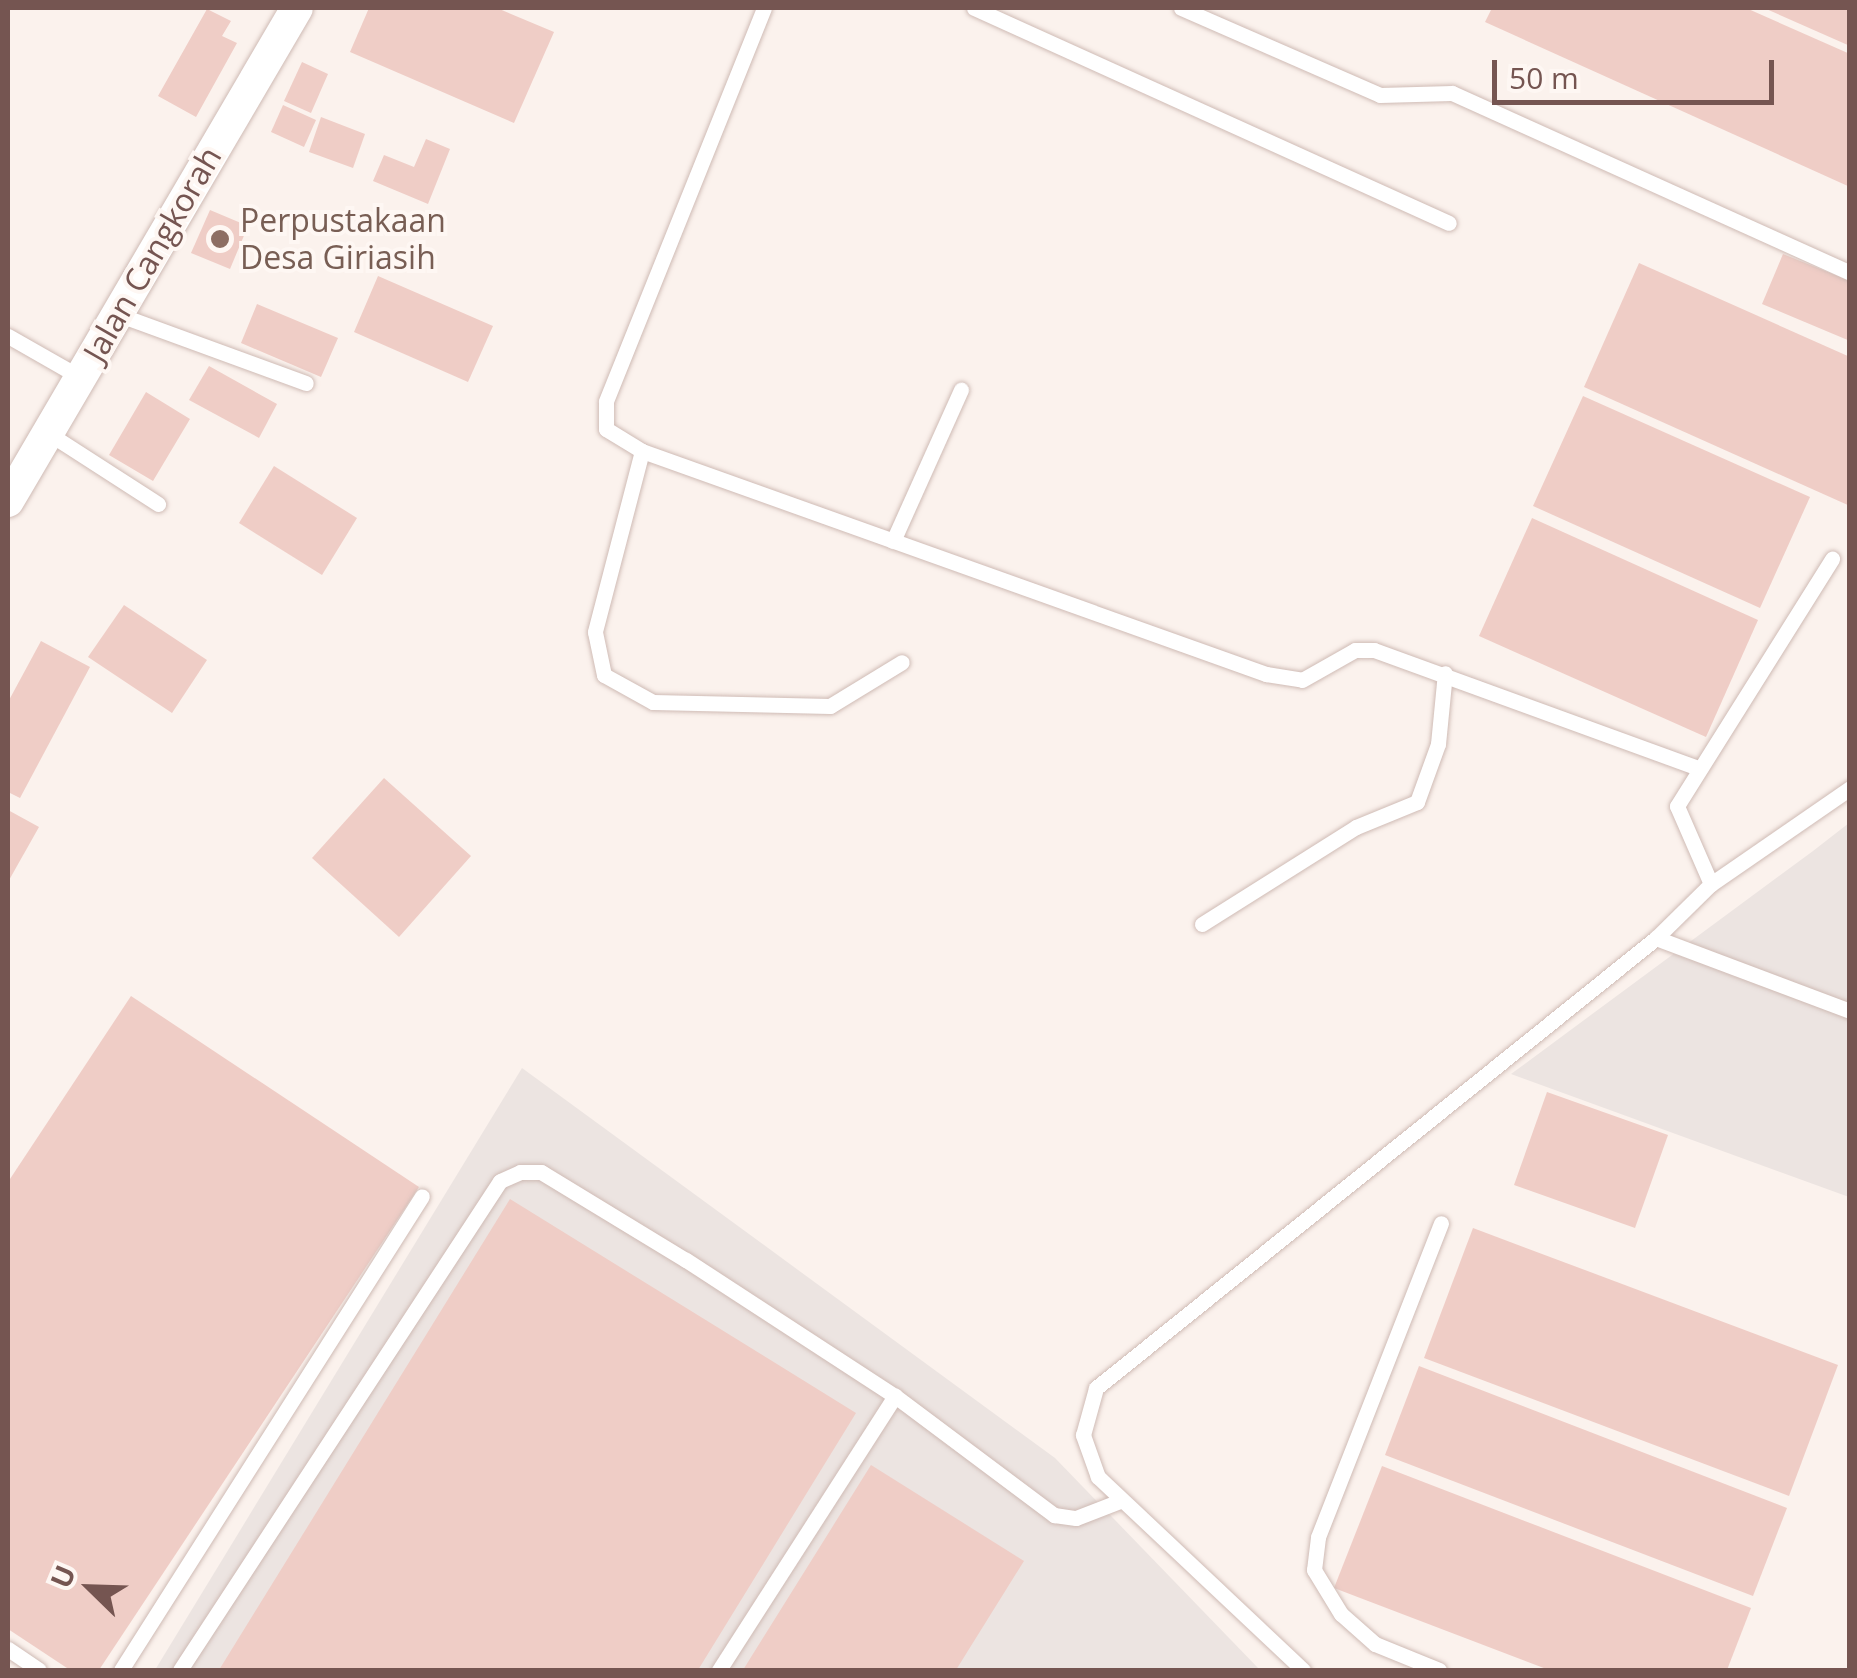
<!DOCTYPE html>
<style>
body{margin:0}
#map{position:relative;width:1857px;height:1678px;overflow:hidden;background:#fbf2ed;font-family:"Open Sans",sans-serif}
div>[style]{position:absolute}
[style*='--x']{left:calc(var(--x)*1px);top:calc(var(--y)*1px);width:calc(var(--w)*1px);rotate:calc(var(--a)*1deg)}
.industrial>*{inset:0;background:#ece4e1}
.building>*{inset:0;background:#efcdc6}
.roads{filter:drop-shadow(0 0 2px #cfbbb5) drop-shadow(0 0 2px #cfbbb5)}
.service>*{height:15px;margin:-7.5px;padding:0 7.5px;transform-origin:7.5px;border-radius:7.5px;background:#fff}
.minor>*{height:32px;margin:-16px;padding:0 16px;transform-origin:16px;border-radius:16px;background:#fff}
.dots>*{width:28px;height:28px;translate:-50% -50%;box-sizing:border-box;border:5px solid #fef7f3;border-radius:50%}
span{translate:-50% -50%;white-space:nowrap;text-align:center;line-height:1.15;-webkit-text-stroke:8px #fef7f3;paint-order:stroke}
.education-label{font-size:32px;color:#785e54}
.left{translate:0 -50%;text-align:left}
.street-label{font-size:32px;color:#755551}
.frame{position:absolute;inset:0;border:10px solid #755551;pointer-events:none}
.north{position:absolute;left:40px;top:1538px;width:100px;height:100px;-webkit-text-stroke:8px #fef7f3;paint-order:stroke;rotate:293deg;font-size:28px;font-weight:700;line-height:40px;text-align:center;color:#755551}
.north::after{content:'';display:block;margin:auto;width:35px;height:45px;background:#755551;clip-path:polygon(50% 0,100% 100%,50% 72%,0 100%)}
.scale{position:absolute;left:1492px;top:60px;width:282px;height:45px;box-sizing:border-box;border:5px solid #755551;border-top:0;padding-left:12px;font-size:30px;line-height:35px;white-space:nowrap;color:#755551;-webkit-text-stroke:8px #fef7f3;paint-order:stroke}
</style>
<div id="map">
<div class="industrial">
<div style="clip-path:polygon(1849px 823px,1849px 1197px,1511px 1074px,1813px 851px)"></div>
<div style="clip-path:polygon(522px 1068px,1055px 1458px,1260px 1670px,155px 1670px)"></div>
</div>
<div class="building">
<div style="clip-path:polygon(369px 8px,497px 8px,554px 32px,514px 123px,350px 52px)"></div>
<div style="clip-path:polygon(1492px 8px,1746px 8px,1850px 54px,1850px 187px,1485px 22px)"></div>
<div style="clip-path:polygon(1764px 8px,1850px 8px,1850px 46px)"></div>
<div style="clip-path:polygon(207px 9px,231px 21px,222px 36px,237px 43px,196px 117px,158px 96px)"></div>
<div style="clip-path:polygon(302px 62px,328px 74px,311px 113px,284px 101px)"></div>
<div style="clip-path:polygon(283px 105px,316px 120px,304px 147px,271px 132px)"></div>
<div style="clip-path:polygon(321px 117px,365px 134px,353px 168px,309px 152px)"></div>
<div style="clip-path:polygon(426px 139px,450px 149px,428px 204px,373px 181px,384px 155px,414px 167px)"></div>
<div style="clip-path:polygon(210px 210px,248px 226px,230px 269px,191px 253px)"></div>
<div style="clip-path:polygon(1783px 254px,1850px 281px,1850px 341px,1762px 304px)"></div>
<div style="clip-path:polygon(1639px 263px,1850px 357px,1850px 506px,1584px 387px)"></div>
<div style="clip-path:polygon(378px 276px,493px 326px,468px 382px,354px 332px)"></div>
<div style="clip-path:polygon(257px 304px,338px 338px,321px 377px,241px 343px)"></div>
<div style="clip-path:polygon(209px 366px,277px 404px,259px 438px,189px 400px)"></div>
<div style="clip-path:polygon(146px 392px,190px 419px,153px 481px,109px 455px)"></div>
<div style="clip-path:polygon(1583px 396px,1810px 497px,1760px 608px,1533px 506px)"></div>
<div style="clip-path:polygon(274px 466px,357px 518px,322px 575px,239px 523px)"></div>
<div style="clip-path:polygon(1532px 518px,1758px 620px,1706px 737px,1479px 636px)"></div>
<div style="clip-path:polygon(124px 605px,207px 660px,172px 713px,88px 657px)"></div>
<div style="clip-path:polygon(41px 641px,90px 667px,20px 798px,8px 792px,8px 702px)"></div>
<div style="clip-path:polygon(384px 778px,471px 856px,399px 937px,312px 858px)"></div>
<div style="clip-path:polygon(8px 810px,39px 827px,8px 882px)"></div>
<div style="clip-path:polygon(131px 996px,419px 1187px,99px 1670px,70px 1670px,8px 1629px,8px 1182px)"></div>
<div style="clip-path:polygon(1547px 1092px,1668px 1135px,1635px 1228px,1514px 1185px)"></div>
<div style="clip-path:polygon(510px 1199px,856px 1413px,698px 1670px,219px 1670px)"></div>
<div style="clip-path:polygon(1473px 1228px,1838px 1365px,1789px 1496px,1424px 1358px)"></div>
<div style="clip-path:polygon(1419px 1366px,1787px 1508px,1753px 1596px,1385px 1455px)"></div>
<div style="clip-path:polygon(871px 1465px,1024px 1561px,956px 1670px,743px 1670px)"></div>
<div style="clip-path:polygon(1382px 1466px,1751px 1608px,1727px 1670px,1549px 1670px,1334px 1588px)"></div>
</div>
<div class="roads">
<div class="service">
<div style="--x:764;--y:8;--w:424;--a:111.9"></div>
<div style="--x:606;--y:402;--w:27;--a:90"></div>
<div style="--x:606;--y:429;--w:42;--a:31.4"></div>
<div style="--x:642;--y:451;--w:663;--a:19.67"></div>
<div style="--x:1266;--y:674;--w:36;--a:9"></div>
<div style="--x:1302;--y:680;--w:61;--a:-29.5"></div>
<div style="--x:1355;--y:650;--w:19;--a:0"></div>
<div style="--x:1374;--y:650;--w:342;--a:20"></div>
<div style="--x:974;--y:8;--w:521;--a:24.35"></div>
<div style="--x:1181;--y:8;--w:217;--a:23.6"></div>
<div style="--x:1380;--y:95;--w:72;--a:-1.6"></div>
<div style="--x:1452;--y:93;--w:437;--a:24.3"></div>
<div style="--x:117;--y:314;--w:201;--a:20.1"></div>
<div style="--x:8;--y:336;--w:83;--a:29.7"></div>
<div style="--x:48;--y:433;--w:131;--a:32.8"></div>
<div style="--x:642;--y:451;--w:187;--a:104.6"></div>
<div style="--x:595;--y:632;--w:44;--a:78.2"></div>
<div style="--x:604;--y:675;--w:56;--a:28.9"></div>
<div style="--x:653;--y:702;--w:177;--a:1.3"></div>
<div style="--x:830;--y:706;--w:84;--a:-31.4"></div>
<div style="--x:893;--y:541;--w:166;--a:-65.8"></div>
<div style="--x:1711;--y:884;--w:85;--a:-113.6"></div>
<div style="--x:1677;--y:806;--w:292;--a:-57.9"></div>
<div style="--x:1202;--y:924;--w:182;--a:-32.2"></div>
<div style="--x:1356;--y:827;--w:66;--a:-22.3"></div>
<div style="--x:1417;--y:802;--w:62;--a:-70.1"></div>
<div style="--x:1438;--y:744;--w:71;--a:-84.4"></div>
<div style="--x:1656;--y:938;--w:207;--a:20.6"></div>
<div style="--x:8;--y:1649;--w:37;--a:34"></div>
<div style="--x:121;--y:1670;--w:561;--a:-57.58"></div>
<div style="--x:180;--y:1670;--w:584;--a:-56.8"></div>
<div style="--x:500;--y:1181;--w:22;--a:-24"></div>
<div style="--x:520;--y:1172;--w:21;--a:0"></div>
<div style="--x:541;--y:1172;--w:170;--a:31.3"></div>
<div style="--x:686;--y:1260;--w:249;--a:33.1"></div>
<div style="--x:895;--y:1396;--w:199;--a:36.8"></div>
<div style="--x:1054;--y:1515;--w:22;--a:8"></div>
<div style="--x:1076;--y:1518;--w:47;--a:-21.1"></div>
<div style="--x:719;--y:1670;--w:326;--a:-57.3"></div>
<div style="--x:1303;--y:1670;--w:282;--a:-136.7"></div>
<div style="--x:1098;--y:1477;--w:45;--a:-109.7"></div>
<div style="--x:1083;--y:1435;--w:49;--a:-74.5"></div>
<div style="--x:1096;--y:1388;--w:718;--a:-38.78"></div>
<div style="--x:1656;--y:938;--w:77;--a:-44.5"></div>
<div style="--x:1711;--y:884;--w:169;--a:-34.6"></div>
<div style="--x:1439;--y:1670;--w:69;--a:-157.9"></div>
<div style="--x:1375;--y:1644;--w:45;--a:-138.6"></div>
<div style="--x:1341;--y:1614;--w:52;--a:-121.5"></div>
<div style="--x:1314;--y:1570;--w:33;--a:-83"></div>
<div style="--x:1318;--y:1537;--w:337;--a:-68.6"></div>
</div>
<div class="minor">
<div style="--x:8;--y:501;--w:571;--a:-59.62"></div>
</div>
</div>
<div class="dots">
<div style="left:220px;top:239px;background:#8d6e63"></div>
</div>
<div class="education-label">
<span class="left" style="left:240px;top:239px">Perpustakaan<br>Desa Giriasih</span>
</div>
<div class="street-label">
<span style="left:152px;top:254px;rotate:-60deg">Jalan Cangkorah</span>
</div>
<div class="frame"></div>
<div class="north">U</div>
<div class="scale">50 m</div>
</div>
